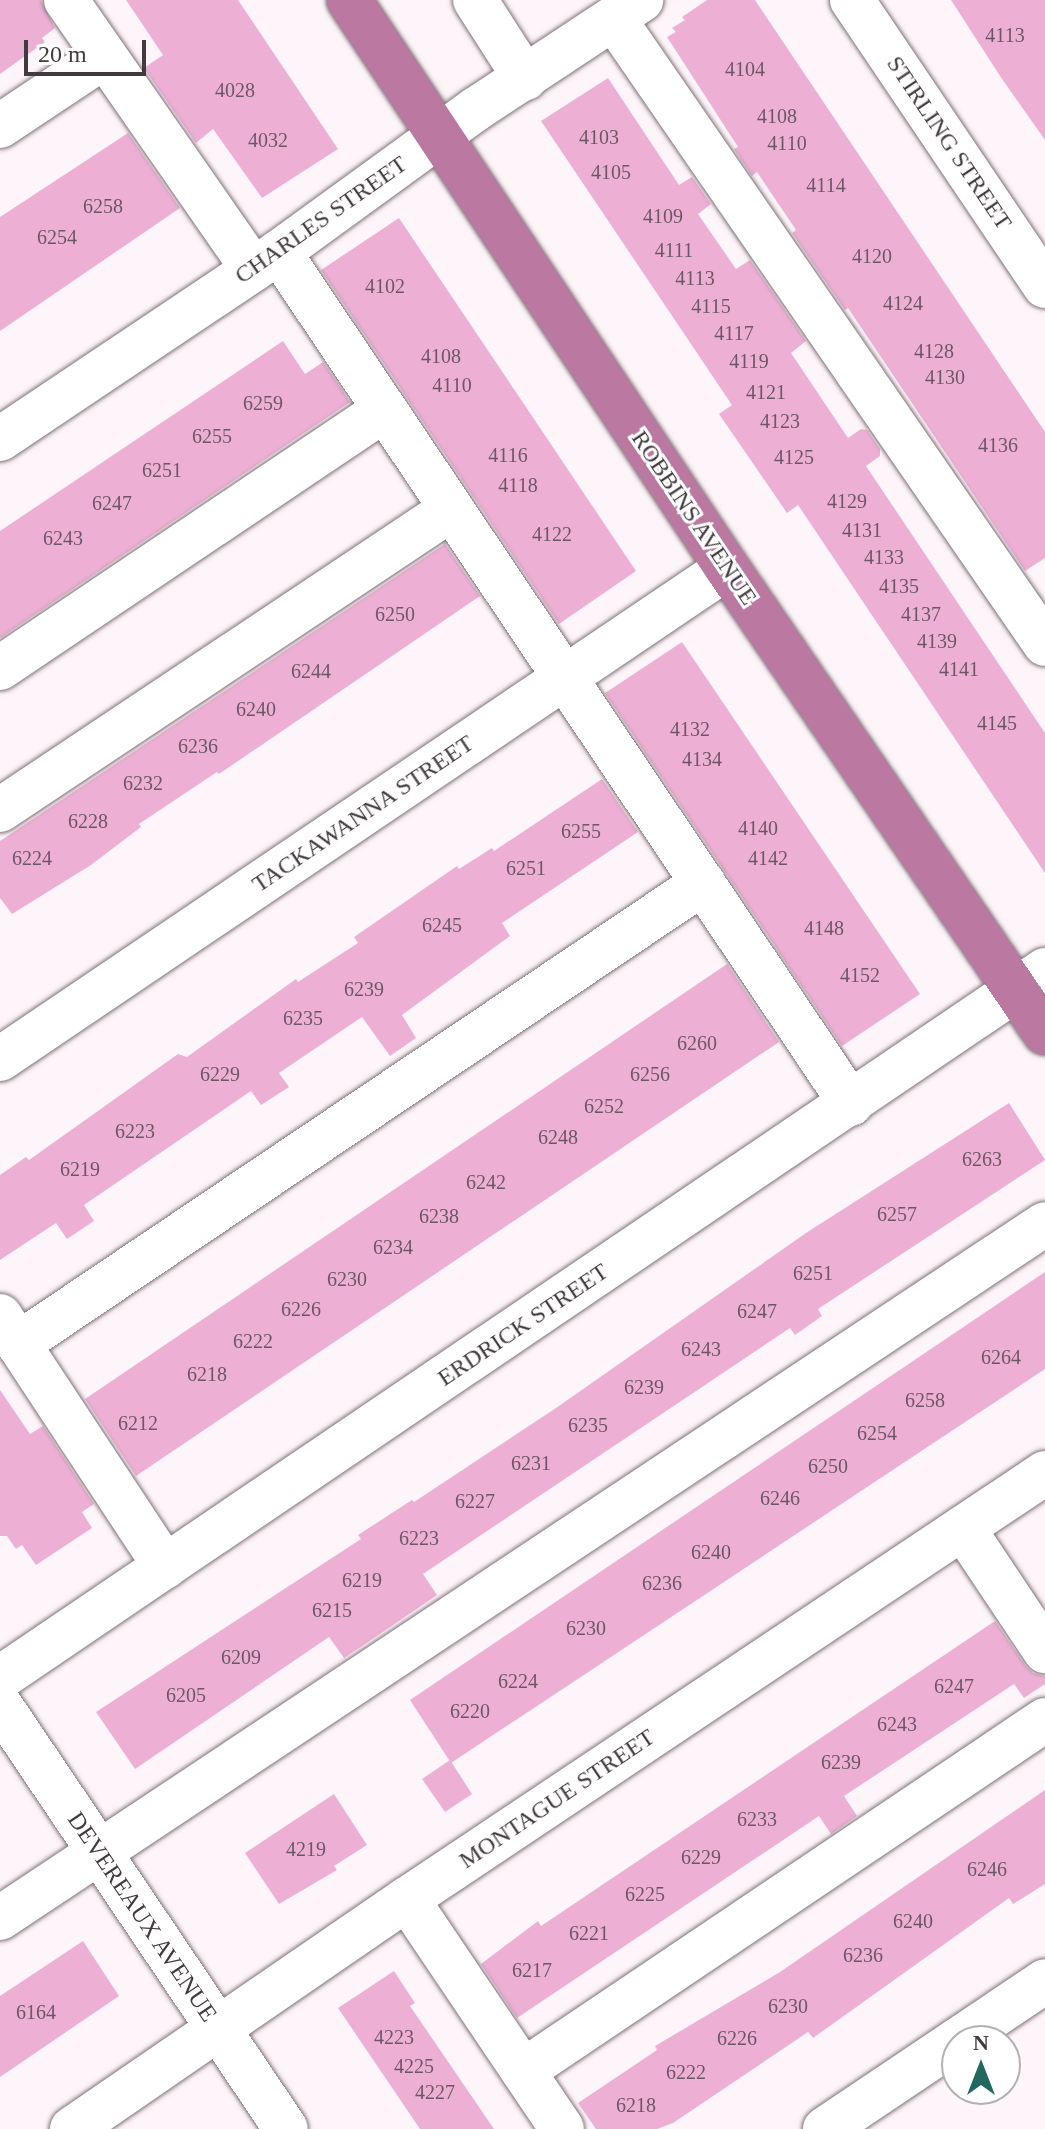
<!DOCTYPE html>
<style>
body{margin:0}
#map{position:relative;width:1045px;height:2129px;overflow:hidden;background:#fdf5f9;font-family:Georgia,serif}
div>[style]{position:absolute}
[style*='--x']{left:calc(var(--x)*1px);top:calc(var(--y)*1px);width:calc(var(--w)*1px);rotate:calc(var(--a)*1deg)}
.building>*{inset:0;background:#edb0d4}
.roads{filter:drop-shadow(0 0 2px #817179) drop-shadow(0 0 2px #817179)}
.minor>*{height:44px;margin:-22px;padding:0 22px;transform-origin:22px;border-radius:22px;background:#fff}
.highway>*{height:44px;margin:-22px;padding:0 22px;transform-origin:22px;border-radius:22px;background:#bb79a1}
span{translate:-50% -50%;white-space:nowrap;text-align:center;line-height:1.15;-webkit-text-stroke:6px #fff;paint-order:stroke}
.number-label{font-size:20px;color:#6c5864}
.number-label span{-webkit-text-stroke-width:0}
.street-label{font-size:24px;color:#413a3e}
.north{position:absolute;left:941px;top:2025px;width:80px;height:80px;box-sizing:border-box;background:#fff;border:2px solid #b3b0b2;border-radius:50%;rotate:0deg;font-size:22px;font-weight:700;line-height:32px;text-align:center;color:#413a3e}
.north::after{content:'';display:block;margin:auto;width:28px;height:36px;background:#21695e;clip-path:polygon(50% 0,100% 100%,50% 72%,0 100%)}
.scale{position:absolute;left:24px;top:40px;width:122px;height:36px;box-sizing:border-box;border:4px solid #413a3e;border-top:0;padding-left:10px;font-size:24px;line-height:28px;white-space:nowrap;color:#413a3e;-webkit-text-stroke:6px #fff;paint-order:stroke}
</style>
<div id="map">
<div class="building">
<div style="clip-path:polygon(0 0,41px 0,55px 28px,42px 38px,45px 42px,0 74px)"></div>
<div style="clip-path:polygon(126px 0,238px 0,338px 149px,262px 198px,213px 129px,196px 143px,144px 68px,163px 55px)"></div>
<div style="clip-path:polygon(707px 0,755px 0,1045px 432px,1045px 558px,1025px 571px,848px 308px,845px 310px,792px 233px,796px 230px,757px 172px,752px 176px,734px 149px,738px 147px,667px 37px,676px 32px,672px 28px,685px 20px,682px 17px)"></div>
<div style="clip-path:polygon(951px 0,1045px 0,1045px 140px,1002px 79px)"></div>
<div style="clip-path:polygon(608px 78px,679px 185px,692px 177px,711px 204px,698px 214px,736px 269px,750px 260px,806px 341px,791px 353px,848px 438px,861px 429px,867px 430px,880px 449px,880px 456px,866px 466px,1045px 733px,1045px 873px,798px 505px,787px 513px,719px 414px,732px 405px,541px 121px)"></div>
<div style="clip-path:polygon(128px 133px,180px 208px,0 331px,0 217px)"></div>
<div style="clip-path:polygon(399px 218px,636px 571px,559px 624px,321px 270px)"></div>
<div style="clip-path:polygon(283px 341px,305px 374px,323px 362px,350px 402px,0 638px,0 531px)"></div>
<div style="clip-path:polygon(445px 544px,480px 596px,219px 774px,217px 772px,139px 824px,141px 827px,91px 865px,12px 914px,0 898px,0 841px)"></div>
<div style="clip-path:polygon(682px 642px,920px 994px,842px 1046px,605px 693px)"></div>
<div style="clip-path:polygon(602px 779px,638px 832px,502px 923px,510px 936px,402px 1015px,416px 1038px,390px 1056px,362px 1017px,279px 1073px,289px 1087px,261px 1105px,251px 1091px,84px 1205px,94px 1221px,67px 1239px,56px 1223px,0 1260px,0 1175px,26px 1157px,29px 1160px,178px 1054px,187px 1057px,296px 979px,298px 982px,358px 943px,354px 937px,457px 866px,459px 869px,492px 848px,494px 851px)"></div>
<div style="clip-path:polygon(727px 964px,779px 1042px,136px 1476px,85px 1399px)"></div>
<div style="clip-path:polygon(1009px 1103px,1045px 1160px,818px 1309px,822px 1316px,795px 1335px,790px 1328px,423px 1574px,437px 1595px,368px 1642px,344px 1658px,329px 1637px,135px 1769px,96px 1712px,361px 1539px,358px 1535px,412px 1500px,414px 1502px,556px 1408px,806px 1233px)"></div>
<div style="clip-path:polygon(1045px 1272px,1045px 1369px,451px 1763px,410px 1700px)"></div>
<div style="clip-path:polygon(0 1390px,30px 1434px,43px 1426px,94px 1504px,82px 1512px,92px 1528px,36px 1565px,22px 1545px,16px 1549px,7px 1536px,0 1536px)"></div>
<div style="clip-path:polygon(995px 1621px,1025px 1665px,1033px 1673px,1045px 1676px,1045px 1684px,1024px 1698px,1014px 1684px,844px 1796px,857px 1816px,831px 1834px,819px 1816px,517px 2018px,481px 1964px,538px 1921px,541px 1926px)"></div>
<div style="clip-path:polygon(450px 1760px,472px 1794px,445px 1812px,422px 1779px)"></div>
<div style="clip-path:polygon(1045px 1790px,1045px 1884px,1013px 1904px,1009px 1898px,813px 2038px,808px 2032px,673px 2123px,657px 2129px,596px 2129px,578px 2103px,657px 2050px,655px 2046px,780px 1972px)"></div>
<div style="clip-path:polygon(334px 1794px,367px 1845px,334px 1866px,337px 1870px,279px 1904px,245px 1853px)"></div>
<div style="clip-path:polygon(83px 1941px,119px 1996px,0 2077px,0 1996px)"></div>
<div style="clip-path:polygon(394px 1971px,415px 2003px,410px 2006px,494px 2129px,420px 2129px,338px 2008px)"></div>
</div>
<div class="roads">
<div class="minor">
<div style="--x:66;--y:0;--w:328;--a:55.2"></div>
<div style="--x:475;--y:0;--w:93;--a:57.3"></div>
<div style="--x:852;--y:0;--w:345;--a:56"></div>
<div style="--x:614;--y:19;--w:759;--a:55.41"></div>
<div style="--x:0;--y:126;--w:126;--a:-33.7"></div>
<div style="--x:279;--y:252;--w:1026;--a:56.12"></div>
<div style="--x:0;--y:439;--w:336;--a:-33.8"></div>
<div style="--x:279;--y:252;--w:243;--a:-36"></div>
<div style="--x:476;--y:109;--w:198;--a:-33.4"></div>
<div style="--x:0;--y:668;--w:460;--a:-33.9"></div>
<div style="--x:0;--y:810;--w:541;--a:-33.69"></div>
<div style="--x:0;--y:1059;--w:877;--a:-34.03"></div>
<div style="--x:0;--y:1316;--w:300;--a:56.6"></div>
<div style="--x:18;--y:1344;--w:826;--a:-33.94"></div>
<div style="--x:963;--y:1528;--w:148;--a:56.3"></div>
<div style="--x:0;--y:1678;--w:1262;--a:-34.12"></div>
<div style="--x:0;--y:1705;--w:511;--a:56"></div>
<div style="--x:407;--y:1899;--w:277;--a:56"></div>
<div style="--x:0;--y:1918;--w:1254;--a:-33.59"></div>
<div style="--x:523;--y:2071;--w:629;--a:-33.92"></div>
<div style="--x:72;--y:2129;--w:406;--a:-34.5"></div>
<div style="--x:407;--y:1899;--w:767;--a:-33.73"></div>
<div style="--x:825;--y:2129;--w:265;--a:-33.9"></div>
</div>
<div class="highway">
<div style="--x:349;--y:0;--w:682;--a:56.36"></div>
<div style="--x:727;--y:568;--w:563;--a:55.63"></div>
</div>
</div>
<div class="number-label">
<span style="left:1005px;top:35px">4113</span>
<span style="left:745px;top:69px">4104</span>
<span style="left:235px;top:90px">4028</span>
<span style="left:777px;top:116px">4108</span>
<span style="left:599px;top:137px">4103</span>
<span style="left:268px;top:140px">4032</span>
<span style="left:787px;top:143px">4110</span>
<span style="left:611px;top:172px">4105</span>
<span style="left:826px;top:185px">4114</span>
<span style="left:103px;top:206px">6258</span>
<span style="left:663px;top:216px">4109</span>
<span style="left:57px;top:237px">6254</span>
<span style="left:674px;top:250px">4111</span>
<span style="left:872px;top:256px">4120</span>
<span style="left:695px;top:278px">4113</span>
<span style="left:385px;top:286px">4102</span>
<span style="left:903px;top:303px">4124</span>
<span style="left:711px;top:306px">4115</span>
<span style="left:734px;top:333px">4117</span>
<span style="left:934px;top:351px">4128</span>
<span style="left:441px;top:356px">4108</span>
<span style="left:749px;top:361px">4119</span>
<span style="left:945px;top:377px">4130</span>
<span style="left:452px;top:385px">4110</span>
<span style="left:766px;top:392px">4121</span>
<span style="left:263px;top:403px">6259</span>
<span style="left:780px;top:421px">4123</span>
<span style="left:212px;top:436px">6255</span>
<span style="left:998px;top:445px">4136</span>
<span style="left:508px;top:455px">4116</span>
<span style="left:794px;top:457px">4125</span>
<span style="left:162px;top:470px">6251</span>
<span style="left:518px;top:485px">4118</span>
<span style="left:847px;top:501px">4129</span>
<span style="left:112px;top:503px">6247</span>
<span style="left:862px;top:530px">4131</span>
<span style="left:552px;top:534px">4122</span>
<span style="left:63px;top:538px">6243</span>
<span style="left:884px;top:557px">4133</span>
<span style="left:899px;top:586px">4135</span>
<span style="left:395px;top:614px">6250</span>
<span style="left:921px;top:614px">4137</span>
<span style="left:937px;top:641px">4139</span>
<span style="left:959px;top:669px">4141</span>
<span style="left:311px;top:671px">6244</span>
<span style="left:256px;top:709px">6240</span>
<span style="left:997px;top:723px">4145</span>
<span style="left:690px;top:729px">4132</span>
<span style="left:198px;top:746px">6236</span>
<span style="left:702px;top:759px">4134</span>
<span style="left:143px;top:783px">6232</span>
<span style="left:88px;top:821px">6228</span>
<span style="left:758px;top:828px">4140</span>
<span style="left:581px;top:831px">6255</span>
<span style="left:32px;top:858px">6224</span>
<span style="left:768px;top:858px">4142</span>
<span style="left:526px;top:868px">6251</span>
<span style="left:442px;top:925px">6245</span>
<span style="left:824px;top:928px">4148</span>
<span style="left:860px;top:975px">4152</span>
<span style="left:364px;top:989px">6239</span>
<span style="left:303px;top:1018px">6235</span>
<span style="left:697px;top:1043px">6260</span>
<span style="left:220px;top:1074px">6229</span>
<span style="left:650px;top:1074px">6256</span>
<span style="left:604px;top:1106px">6252</span>
<span style="left:135px;top:1131px">6223</span>
<span style="left:558px;top:1137px">6248</span>
<span style="left:982px;top:1159px">6263</span>
<span style="left:80px;top:1169px">6219</span>
<span style="left:486px;top:1182px">6242</span>
<span style="left:897px;top:1214px">6257</span>
<span style="left:439px;top:1216px">6238</span>
<span style="left:393px;top:1247px">6234</span>
<span style="left:813px;top:1273px">6251</span>
<span style="left:347px;top:1279px">6230</span>
<span style="left:301px;top:1309px">6226</span>
<span style="left:757px;top:1311px">6247</span>
<span style="left:253px;top:1341px">6222</span>
<span style="left:701px;top:1349px">6243</span>
<span style="left:1001px;top:1357px">6264</span>
<span style="left:207px;top:1374px">6218</span>
<span style="left:644px;top:1387px">6239</span>
<span style="left:925px;top:1400px">6258</span>
<span style="left:138px;top:1423px">6212</span>
<span style="left:588px;top:1425px">6235</span>
<span style="left:877px;top:1433px">6254</span>
<span style="left:531px;top:1463px">6231</span>
<span style="left:828px;top:1466px">6250</span>
<span style="left:780px;top:1498px">6246</span>
<span style="left:475px;top:1501px">6227</span>
<span style="left:419px;top:1538px">6223</span>
<span style="left:711px;top:1552px">6240</span>
<span style="left:362px;top:1580px">6219</span>
<span style="left:662px;top:1583px">6236</span>
<span style="left:332px;top:1610px">6215</span>
<span style="left:586px;top:1628px">6230</span>
<span style="left:241px;top:1657px">6209</span>
<span style="left:518px;top:1681px">6224</span>
<span style="left:954px;top:1686px">6247</span>
<span style="left:186px;top:1695px">6205</span>
<span style="left:470px;top:1711px">6220</span>
<span style="left:897px;top:1724px">6243</span>
<span style="left:841px;top:1762px">6239</span>
<span style="left:757px;top:1819px">6233</span>
<span style="left:306px;top:1849px">4219</span>
<span style="left:701px;top:1857px">6229</span>
<span style="left:987px;top:1869px">6246</span>
<span style="left:645px;top:1894px">6225</span>
<span style="left:913px;top:1921px">6240</span>
<span style="left:589px;top:1933px">6221</span>
<span style="left:863px;top:1955px">6236</span>
<span style="left:532px;top:1970px">6217</span>
<span style="left:788px;top:2006px">6230</span>
<span style="left:36px;top:2012px">6164</span>
<span style="left:394px;top:2037px">4223</span>
<span style="left:737px;top:2038px">6226</span>
<span style="left:414px;top:2066px">4225</span>
<span style="left:686px;top:2072px">6222</span>
<span style="left:435px;top:2092px">4227</span>
<span style="left:636px;top:2105px">6218</span>
</div>
<div class="street-label">
<span style="left:949px;top:143px;rotate:56deg">STIRLING STREET</span>
<span style="left:321px;top:220px;rotate:-35deg">CHARLES STREET</span>
<span style="left:694px;top:518px;rotate:56deg">ROBBINS AVENUE</span>
<span style="left:363px;top:814px;rotate:-34deg">TACKAWANNA STREET</span>
<span style="left:523px;top:1325px;rotate:-34deg">ERDRICK STREET</span>
<span style="left:557px;top:1799px;rotate:-34deg">MONTAGUE STREET</span>
<span style="left:142px;top:1917px;rotate:56deg">DEVEREAUX AVENUE</span>
</div>
<div class="north">N</div>
<div class="scale">20 m</div>
</div>
